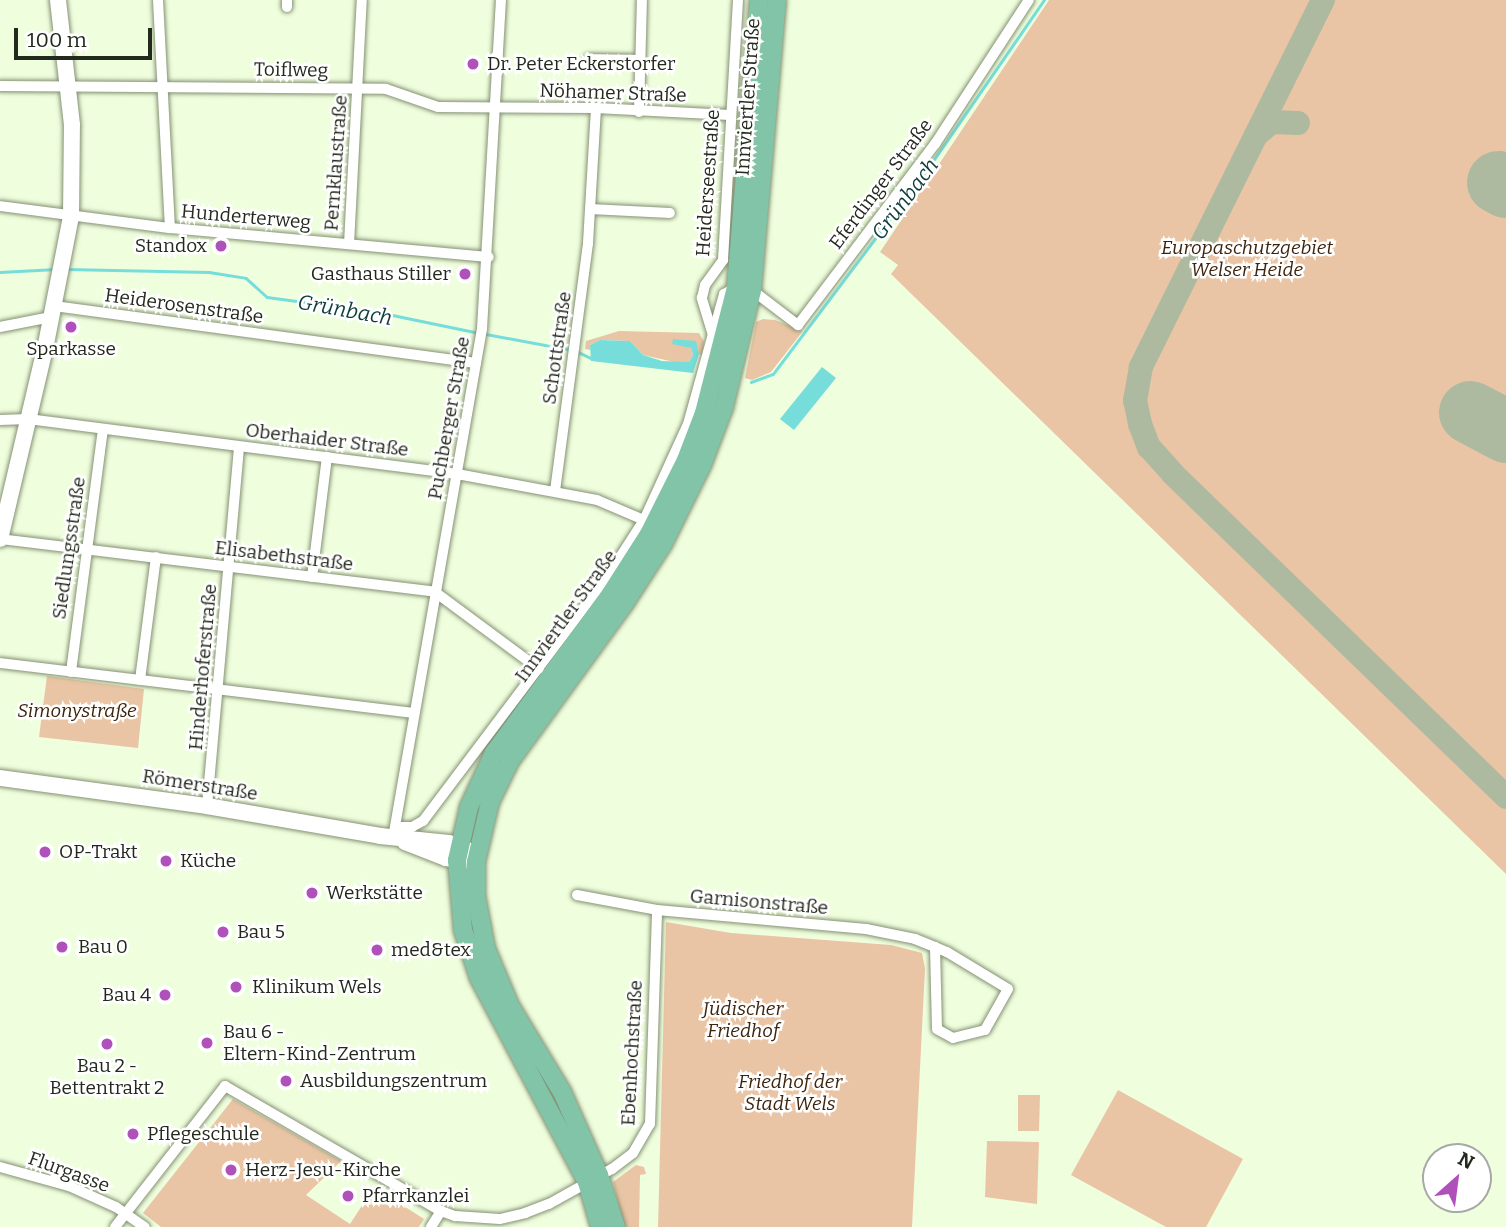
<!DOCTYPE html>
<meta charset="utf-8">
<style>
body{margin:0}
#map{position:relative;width:1506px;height:1227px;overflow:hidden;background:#effedd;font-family:Bitter,serif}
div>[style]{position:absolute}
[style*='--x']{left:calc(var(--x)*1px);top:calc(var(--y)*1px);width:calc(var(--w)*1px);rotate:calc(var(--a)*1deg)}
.green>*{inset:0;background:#eac5a5}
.water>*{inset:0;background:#76ddda}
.stream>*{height:2.5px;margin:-1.25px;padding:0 1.25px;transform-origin:1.25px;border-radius:1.25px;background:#76ddda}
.taxiway>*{height:24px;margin:-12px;padding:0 12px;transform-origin:12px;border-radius:12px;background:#aebaa0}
.runway>*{height:63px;margin:-31.5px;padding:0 31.5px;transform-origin:31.5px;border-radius:31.5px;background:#aebaa0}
.roads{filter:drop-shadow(0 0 2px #849174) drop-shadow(0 0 2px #849174)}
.minor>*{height:10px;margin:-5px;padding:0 5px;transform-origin:5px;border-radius:5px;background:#fff}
.secondary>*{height:16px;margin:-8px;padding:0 8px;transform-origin:8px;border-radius:8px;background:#fff}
.primary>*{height:18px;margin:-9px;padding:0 9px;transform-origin:9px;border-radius:9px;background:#82c4a7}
.dots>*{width:19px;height:19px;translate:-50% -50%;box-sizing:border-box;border:4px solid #fff;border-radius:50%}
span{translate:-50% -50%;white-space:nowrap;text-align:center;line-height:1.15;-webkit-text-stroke:5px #fff;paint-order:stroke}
.poi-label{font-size:19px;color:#24291d}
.left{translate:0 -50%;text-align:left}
.right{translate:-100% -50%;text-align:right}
.street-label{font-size:19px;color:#24291d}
.park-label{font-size:19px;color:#3c240d;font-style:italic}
.water-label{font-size:21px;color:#0d3e3d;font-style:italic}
.north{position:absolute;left:1422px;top:1143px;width:70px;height:70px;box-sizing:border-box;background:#fff;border:2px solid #a7a9a5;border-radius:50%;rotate:28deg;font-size:19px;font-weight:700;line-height:28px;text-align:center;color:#24291d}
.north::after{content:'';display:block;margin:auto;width:24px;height:32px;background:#b051bb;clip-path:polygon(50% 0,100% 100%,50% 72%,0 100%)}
.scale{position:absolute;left:14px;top:28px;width:138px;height:32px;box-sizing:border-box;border:4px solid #24291d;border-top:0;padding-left:9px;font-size:21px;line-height:24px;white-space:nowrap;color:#24291d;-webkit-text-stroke:5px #fff;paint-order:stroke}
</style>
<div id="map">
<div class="green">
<div style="clip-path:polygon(1049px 0,1506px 0,1506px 874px,891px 274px,898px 265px,880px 252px)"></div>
<div style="clip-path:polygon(763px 319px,775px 320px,803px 331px,771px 372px,752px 380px,745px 378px,756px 322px)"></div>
<div style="clip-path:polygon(619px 331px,699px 333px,704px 342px,702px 355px,699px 354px,695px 341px,683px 345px,691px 348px,693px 355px,689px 362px,679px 363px,643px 355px,630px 341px,600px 340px,590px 345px,590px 350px,585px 349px,586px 341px)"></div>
<div style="clip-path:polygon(47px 676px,144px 689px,138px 748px,39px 737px)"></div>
<div style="clip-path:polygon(666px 922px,731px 933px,891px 945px,922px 953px,925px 969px,912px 1227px,658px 1227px)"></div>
<div style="clip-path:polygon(1118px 1090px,1243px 1159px,1206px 1227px,1166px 1227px,1071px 1175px)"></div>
<div style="clip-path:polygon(1018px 1095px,1040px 1095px,1039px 1131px,1018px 1131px)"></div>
<div style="clip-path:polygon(233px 1099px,341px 1161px,306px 1195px,350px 1224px,374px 1187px,424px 1219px,419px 1227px,161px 1227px,143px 1213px)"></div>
<div style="clip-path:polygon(987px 1141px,1039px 1142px,1037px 1204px,985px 1197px)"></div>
<div style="clip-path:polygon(636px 1165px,644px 1167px,646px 1174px,640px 1175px,639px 1227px,624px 1227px,613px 1182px)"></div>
</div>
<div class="water">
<div style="clip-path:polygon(673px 339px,696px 341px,699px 354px,693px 373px,591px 361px,590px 345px,600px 340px,630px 341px,643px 355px,662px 361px,689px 362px,693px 355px,691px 348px,672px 344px)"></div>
<div style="clip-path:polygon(822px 367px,836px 378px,794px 430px,780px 419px)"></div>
</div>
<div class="stream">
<div style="--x:66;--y:269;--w:143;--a:1.2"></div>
<div style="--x:209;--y:272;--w:37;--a:9"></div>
<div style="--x:246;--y:278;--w:28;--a:42"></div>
<div style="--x:267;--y:297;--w:112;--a:7.7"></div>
<div style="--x:378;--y:312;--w:103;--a:11.7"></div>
<div style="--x:0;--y:272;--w:56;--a:-3.1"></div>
<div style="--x:486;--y:334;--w:87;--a:10.5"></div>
<div style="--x:578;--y:352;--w:14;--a:25"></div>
<div style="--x:751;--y:382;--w:23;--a:-20"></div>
<div style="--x:773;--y:374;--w:254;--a:-53"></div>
<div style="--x:926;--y:171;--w:208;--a:-55.4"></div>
</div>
<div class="taxiway">
<div style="--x:1323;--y:0;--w:410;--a:116.4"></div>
<div style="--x:1141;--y:367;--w:34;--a:100"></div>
<div style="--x:1135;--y:400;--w:25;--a:78"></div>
<div style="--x:1140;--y:424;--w:25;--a:69"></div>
<div style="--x:1149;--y:447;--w:36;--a:48"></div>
<div style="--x:1173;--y:474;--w:464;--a:44.1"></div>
<div style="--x:1256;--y:135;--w:21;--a:-39"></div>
<div style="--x:1272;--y:122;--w:26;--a:2"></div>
</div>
<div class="runway">
<div style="--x:1498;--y:182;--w:9;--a:27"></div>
<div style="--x:1470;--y:412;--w:41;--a:27.8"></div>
</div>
<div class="roads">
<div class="minor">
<div style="--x:158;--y:0;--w:228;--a:87"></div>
<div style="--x:287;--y:7;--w:7;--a:-90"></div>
<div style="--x:589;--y:59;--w:50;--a:1.1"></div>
<div style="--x:0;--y:86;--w:386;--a:0.4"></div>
<div style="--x:386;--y:89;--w:55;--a:19.1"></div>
<div style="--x:438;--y:107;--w:158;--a:0.4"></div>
<div style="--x:596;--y:108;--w:134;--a:3"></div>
<div style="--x:639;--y:112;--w:112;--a:-88.5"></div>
<div style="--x:0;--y:206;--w:171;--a:7.4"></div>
<div style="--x:170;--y:228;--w:320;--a:5.2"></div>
<div style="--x:590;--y:209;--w:80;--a:2.9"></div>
<div style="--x:349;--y:244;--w:244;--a:-87"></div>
<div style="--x:54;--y:306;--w:426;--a:7.7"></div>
<div style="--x:0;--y:327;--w:52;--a:-11.1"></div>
<div style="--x:713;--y:335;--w:39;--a:-107"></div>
<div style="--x:702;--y:298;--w:13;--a:-77"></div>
<div style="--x:705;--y:285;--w:31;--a:-54"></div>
<div style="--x:723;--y:260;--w:260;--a:-86.7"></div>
<div style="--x:0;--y:420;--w:28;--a:-2"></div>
<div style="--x:28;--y:419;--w:433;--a:7.3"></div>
<div style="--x:457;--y:474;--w:142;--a:10.5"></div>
<div style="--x:597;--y:500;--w:51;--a:23.1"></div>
<div style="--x:555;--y:491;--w:250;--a:-82.4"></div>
<div style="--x:588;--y:243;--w:135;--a:-86.6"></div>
<div style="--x:0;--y:539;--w:438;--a:6.9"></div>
<div style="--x:435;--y:592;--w:129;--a:36.5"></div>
<div style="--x:312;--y:577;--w:121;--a:-82.9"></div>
<div style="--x:0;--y:663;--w:416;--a:6.9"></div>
<div style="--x:71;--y:672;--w:245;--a:-82.5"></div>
<div style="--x:140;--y:680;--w:124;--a:-82.6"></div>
<div style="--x:207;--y:806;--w:360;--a:-84.9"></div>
<div style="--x:395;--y:827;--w:17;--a:0"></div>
<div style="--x:412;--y:827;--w:13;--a:-29"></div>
<div style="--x:423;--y:821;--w:311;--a:-53"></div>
<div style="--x:610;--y:573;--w:63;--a:-57.3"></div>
<div style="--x:644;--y:520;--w:106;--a:-65.4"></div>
<div style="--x:688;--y:424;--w:135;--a:-74.5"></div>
<div style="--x:724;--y:294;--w:14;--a:-30"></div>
<div style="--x:736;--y:287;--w:16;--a:11"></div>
<div style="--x:752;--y:290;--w:58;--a:37.3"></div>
<div style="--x:798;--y:325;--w:227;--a:-52.9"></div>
<div style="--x:935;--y:144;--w:172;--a:-56.9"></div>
<div style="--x:394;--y:832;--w:511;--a:-80.08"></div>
<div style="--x:482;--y:329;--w:330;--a:-86.7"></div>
<div style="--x:577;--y:895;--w:81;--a:10.6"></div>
<div style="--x:657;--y:910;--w:210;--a:5.2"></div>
<div style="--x:866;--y:929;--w:50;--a:11.5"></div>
<div style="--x:915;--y:939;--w:22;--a:22"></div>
<div style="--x:935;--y:947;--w:13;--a:23"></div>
<div style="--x:947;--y:952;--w:71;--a:31.2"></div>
<div style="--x:1008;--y:989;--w:47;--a:119.3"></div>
<div style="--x:985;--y:1030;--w:33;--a:166"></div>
<div style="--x:953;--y:1038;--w:18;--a:-151"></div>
<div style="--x:937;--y:1029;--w:82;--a:-91.4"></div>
<div style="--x:0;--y:1167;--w:72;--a:15.4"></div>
<div style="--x:69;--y:1186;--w:51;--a:24.1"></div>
<div style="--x:116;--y:1207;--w:35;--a:35"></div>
<div style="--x:115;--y:1227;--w:179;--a:-52"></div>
<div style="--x:225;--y:1086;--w:250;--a:30.1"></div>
<div style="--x:441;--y:1211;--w:15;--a:20"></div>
<div style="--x:455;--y:1216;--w:45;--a:3.8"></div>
<div style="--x:500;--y:1219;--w:26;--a:-13"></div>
<div style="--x:525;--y:1213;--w:26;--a:-21"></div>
<div style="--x:549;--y:1204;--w:72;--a:-29.1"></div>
<div style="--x:612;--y:1169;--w:26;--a:-37"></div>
<div style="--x:633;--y:1153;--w:34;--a:-60"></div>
<div style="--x:650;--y:1124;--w:214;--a:-88.1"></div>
<div style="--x:431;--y:1227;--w:19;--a:-58"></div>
</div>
<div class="secondary">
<div style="--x:0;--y:539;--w:195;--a:-76.7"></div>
<div style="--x:45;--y:349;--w:136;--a:-78.9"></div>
<div style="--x:71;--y:216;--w:91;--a:-89.4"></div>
<div style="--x:72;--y:125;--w:126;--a:-96.4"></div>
<div style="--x:0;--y:778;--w:209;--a:7.7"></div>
<div style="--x:207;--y:806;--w:176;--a:9.8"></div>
<div style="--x:380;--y:836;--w:69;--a:5.8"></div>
<div style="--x:449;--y:843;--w:31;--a:21"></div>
<div style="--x:405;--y:842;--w:44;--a:21.3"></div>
<div style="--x:446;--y:858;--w:30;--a:8"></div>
</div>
<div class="primary">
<div style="--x:600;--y:1227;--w:47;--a:-106.1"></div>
<div style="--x:587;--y:1182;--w:231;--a:-117.9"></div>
<div style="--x:479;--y:978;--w:51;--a:-108.4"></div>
<div style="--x:463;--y:930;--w:70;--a:-94.9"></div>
<div style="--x:457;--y:860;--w:54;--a:-77.2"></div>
<div style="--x:469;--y:807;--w:60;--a:-65.2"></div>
<div style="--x:494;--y:753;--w:196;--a:-53.7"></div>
<div style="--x:610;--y:595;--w:72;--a:-57.4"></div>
<div style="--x:649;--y:534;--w:83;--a:-63.4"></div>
<div style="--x:686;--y:460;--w:50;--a:-69"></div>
<div style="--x:704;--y:413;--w:130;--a:-75.7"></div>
<div style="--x:736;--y:287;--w:288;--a:-85.4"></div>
<div style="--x:616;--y:1227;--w:55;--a:-108.1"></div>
<div style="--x:599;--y:1175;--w:91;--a:-114"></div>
<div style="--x:562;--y:1092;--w:100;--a:-121.2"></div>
<div style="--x:510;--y:1006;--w:62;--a:-112.8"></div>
<div style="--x:486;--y:949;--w:54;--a:-100.7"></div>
<div style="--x:476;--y:896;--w:34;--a:-90"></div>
<div style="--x:476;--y:862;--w:62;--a:-76.9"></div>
<div style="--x:490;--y:802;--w:46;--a:-64"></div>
<div style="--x:510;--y:761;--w:194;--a:-54"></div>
<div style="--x:624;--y:604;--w:72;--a:-57"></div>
<div style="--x:663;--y:544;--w:88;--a:-63.7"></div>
<div style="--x:702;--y:465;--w:62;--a:-69.2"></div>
<div style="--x:724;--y:407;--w:120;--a:-76.5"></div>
<div style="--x:752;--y:290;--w:291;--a:-85.1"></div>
</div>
</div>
<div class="dots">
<div style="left:473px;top:64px;background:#b051bb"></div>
<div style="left:221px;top:246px;background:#b051bb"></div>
<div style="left:465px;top:274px;background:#b051bb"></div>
<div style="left:71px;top:327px;background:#b051bb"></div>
<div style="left:45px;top:852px;background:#b051bb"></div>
<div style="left:166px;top:861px;background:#b051bb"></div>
<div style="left:312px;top:893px;background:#b051bb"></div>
<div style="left:223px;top:932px;background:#b051bb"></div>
<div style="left:62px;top:947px;background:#b051bb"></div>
<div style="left:377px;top:950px;background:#b051bb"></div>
<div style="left:236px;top:987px;background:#b051bb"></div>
<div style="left:165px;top:995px;background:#b051bb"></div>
<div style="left:207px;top:1043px;background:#b051bb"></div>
<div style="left:107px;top:1044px;background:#b051bb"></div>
<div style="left:286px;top:1081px;background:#b051bb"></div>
<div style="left:133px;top:1134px;background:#b051bb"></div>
<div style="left:231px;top:1170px;background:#b051bb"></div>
<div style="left:348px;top:1196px;background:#b051bb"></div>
</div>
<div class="poi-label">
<span class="left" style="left:487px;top:64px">Dr. Peter Eckerstorfer</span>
<span class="right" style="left:207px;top:246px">Standox</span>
<span class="right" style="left:451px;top:274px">Gasthaus Stiller</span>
<span style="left:71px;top:349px">Sparkasse</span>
<span class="left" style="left:59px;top:852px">OP-Trakt</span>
<span class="left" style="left:180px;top:861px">Küche</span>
<span class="left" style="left:326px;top:893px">Werkstätte</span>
<span class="left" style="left:237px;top:932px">Bau 5</span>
<span class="left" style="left:78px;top:947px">Bau 0</span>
<span class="left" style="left:391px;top:950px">med&amp;tex</span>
<span class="left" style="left:252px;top:987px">Klinikum Wels</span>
<span class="right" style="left:151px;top:995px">Bau 4</span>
<span class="left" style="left:223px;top:1043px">Bau 6 -<br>Eltern-Kind-Zentrum</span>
<span style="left:107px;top:1077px">Bau 2 -<br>Bettentrakt 2</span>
<span class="left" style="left:300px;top:1081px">Ausbildungszentrum</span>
<span class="left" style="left:147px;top:1134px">Pflegeschule</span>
<span class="left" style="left:245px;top:1170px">Herz-Jesu-Kirche</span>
<span class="left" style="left:362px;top:1196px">Pfarrkanzlei</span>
</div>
<div class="street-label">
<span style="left:291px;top:70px;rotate:1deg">Toiflweg</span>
<span style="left:613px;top:93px;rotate:2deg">Nöhamer Straße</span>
<span style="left:748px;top:97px;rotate:-86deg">Innviertler Straße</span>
<span style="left:336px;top:163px;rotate:-86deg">Pernklaustraße</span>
<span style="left:708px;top:183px;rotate:-86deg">Heiderseestraße</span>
<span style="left:881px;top:184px;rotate:-53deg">Eferdinger Straße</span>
<span style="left:246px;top:217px;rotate:5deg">Hunderterweg</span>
<span style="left:184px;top:306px;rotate:8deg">Heiderosenstraße</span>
<span style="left:557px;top:348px;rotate:-82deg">Schottstraße</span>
<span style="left:449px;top:418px;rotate:-80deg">Puchberger Straße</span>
<span style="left:327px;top:440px;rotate:7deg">Oberhaider Straße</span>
<span style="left:69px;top:548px;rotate:-82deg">Siedlungsstraße</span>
<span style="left:284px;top:556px;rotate:7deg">Elisabethstraße</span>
<span style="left:566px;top:616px;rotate:-54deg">Innviertler Straße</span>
<span style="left:203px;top:667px;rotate:-85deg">Hinderhoferstraße</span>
<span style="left:200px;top:785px;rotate:9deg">Römerstraße</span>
<span style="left:759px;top:902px;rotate:5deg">Garnisonstraße</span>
<span style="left:632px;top:1053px;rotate:-87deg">Ebenhochstraße</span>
<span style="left:69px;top:1172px;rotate:20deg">Flurgasse</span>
</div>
<div class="park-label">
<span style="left:1247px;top:259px">Europaschutzgebiet<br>Welser Heide</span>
<span style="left:77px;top:711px">Simonystraße</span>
<span style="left:743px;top:1020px">Jüdischer<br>Friedhof</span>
<span style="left:790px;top:1093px">Friedhof der<br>Stadt Wels</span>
</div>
<div class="water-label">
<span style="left:905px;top:199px;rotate:-53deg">Grünbach</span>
<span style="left:345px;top:310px;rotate:10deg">Grünbach</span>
</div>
<div class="north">N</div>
<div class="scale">100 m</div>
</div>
